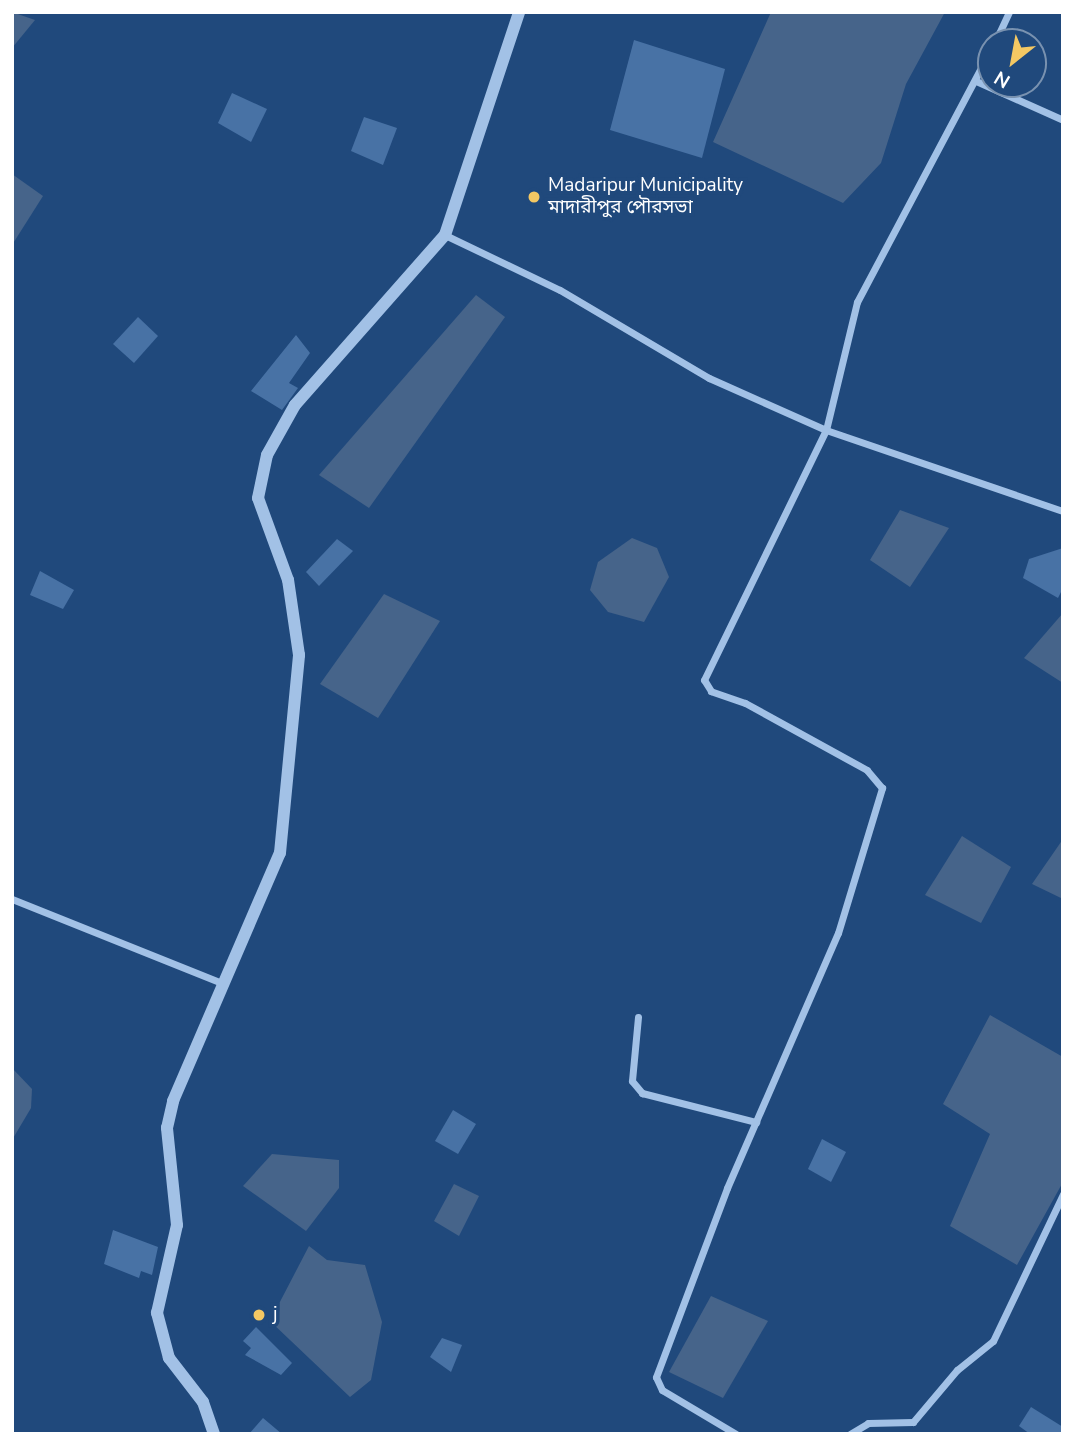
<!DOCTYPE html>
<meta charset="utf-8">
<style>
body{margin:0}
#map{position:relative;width:1075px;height:1446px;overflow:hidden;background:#20497c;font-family:"Nunito Sans","Noto Sans Bengali",sans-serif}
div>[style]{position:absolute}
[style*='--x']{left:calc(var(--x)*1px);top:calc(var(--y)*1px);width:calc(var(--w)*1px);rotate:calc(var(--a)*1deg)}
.water>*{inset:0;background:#46648a}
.building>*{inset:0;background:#4872a5}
.minor>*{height:7px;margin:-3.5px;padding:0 3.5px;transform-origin:3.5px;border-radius:3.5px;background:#a2c1e6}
.tertiary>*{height:12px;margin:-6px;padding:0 6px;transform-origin:6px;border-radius:6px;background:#a2c1e6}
.dots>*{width:19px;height:19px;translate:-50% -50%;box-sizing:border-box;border:4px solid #20497c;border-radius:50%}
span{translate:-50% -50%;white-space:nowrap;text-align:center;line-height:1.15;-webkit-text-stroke:7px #20497c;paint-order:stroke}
.poi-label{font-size:19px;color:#fff}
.left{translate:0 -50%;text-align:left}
.frame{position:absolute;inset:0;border:14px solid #fff;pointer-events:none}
.north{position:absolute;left:977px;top:28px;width:70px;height:70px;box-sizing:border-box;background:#20497c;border:2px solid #7992b0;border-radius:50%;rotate:211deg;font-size:19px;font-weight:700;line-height:28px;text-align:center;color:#fff}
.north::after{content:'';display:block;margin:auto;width:24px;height:32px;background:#f4c863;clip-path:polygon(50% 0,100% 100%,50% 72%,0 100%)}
</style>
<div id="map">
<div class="water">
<div style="clip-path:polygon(12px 12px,35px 20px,12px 48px)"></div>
<div style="clip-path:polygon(771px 12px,945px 12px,906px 84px,881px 163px,843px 203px,713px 142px)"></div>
<div style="clip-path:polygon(12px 174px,43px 196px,12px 245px)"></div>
<div style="clip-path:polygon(476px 295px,505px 317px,369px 508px,319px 475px)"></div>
<div style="clip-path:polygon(900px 510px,949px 528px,910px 587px,870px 560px)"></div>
<div style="clip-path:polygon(632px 538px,657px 548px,669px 577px,644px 622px,608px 612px,590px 590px,598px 562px)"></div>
<div style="clip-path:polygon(384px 594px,440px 621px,378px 718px,320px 684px)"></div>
<div style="clip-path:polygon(1063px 613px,1063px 683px,1024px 658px)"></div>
<div style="clip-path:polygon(962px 836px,1011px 867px,981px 923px,925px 895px)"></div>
<div style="clip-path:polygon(1063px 839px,1063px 899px,1032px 884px)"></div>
<div style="clip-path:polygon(990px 1015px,1063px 1057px,1063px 1182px,1017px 1265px,950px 1226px,990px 1134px,943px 1104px)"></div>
<div style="clip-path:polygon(12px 1068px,32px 1089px,31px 1108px,12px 1140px)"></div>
<div style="clip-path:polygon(272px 1154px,339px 1160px,339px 1188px,306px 1231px,243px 1186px)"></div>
<div style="clip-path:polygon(454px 1184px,479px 1196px,459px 1236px,434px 1221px)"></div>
<div style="clip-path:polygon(309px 1246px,327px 1260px,365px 1265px,382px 1322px,371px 1380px,350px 1397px,270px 1321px)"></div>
<div style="clip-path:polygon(711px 1296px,768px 1321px,723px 1398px,669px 1372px)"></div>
</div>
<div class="building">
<div style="clip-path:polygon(634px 40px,725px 69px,702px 158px,610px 130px)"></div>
<div style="clip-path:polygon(232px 93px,267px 109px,251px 142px,218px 123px)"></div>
<div style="clip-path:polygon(364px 117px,397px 128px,383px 165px,351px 151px)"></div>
<div style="clip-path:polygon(138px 317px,158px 336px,134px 363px,113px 344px)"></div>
<div style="clip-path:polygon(296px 335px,310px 353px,289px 383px,298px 388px,282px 410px,251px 391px)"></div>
<div style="clip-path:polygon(337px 539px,353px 551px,319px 586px,306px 572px)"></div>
<div style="clip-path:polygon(1063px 548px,1063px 588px,1058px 598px,1023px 578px,1029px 559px)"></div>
<div style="clip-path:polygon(40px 571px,74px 590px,63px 609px,30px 595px)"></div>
<div style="clip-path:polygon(453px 1110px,476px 1124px,458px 1154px,435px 1141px)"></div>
<div style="clip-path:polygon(822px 1139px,846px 1152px,831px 1182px,808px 1169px)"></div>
<div style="clip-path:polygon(113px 1230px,158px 1247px,152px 1275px,141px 1271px,139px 1278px,104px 1264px)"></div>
<div style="clip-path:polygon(256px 1327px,292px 1363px,281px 1375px,245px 1355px,251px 1348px,243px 1341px)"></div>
<div style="clip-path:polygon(442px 1338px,462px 1345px,451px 1372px,430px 1357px)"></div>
<div style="clip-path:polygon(1031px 1407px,1063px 1427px,1063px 1434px,1030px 1434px,1019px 1426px)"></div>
<div style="clip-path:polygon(263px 1418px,282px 1434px,249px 1434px)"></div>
</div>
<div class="minor">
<div style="--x:995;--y:42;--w:33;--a:-65"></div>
<div style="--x:976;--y:81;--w:95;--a:24.1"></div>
<div style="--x:445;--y:235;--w:127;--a:25.6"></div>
<div style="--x:560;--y:290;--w:173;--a:30.6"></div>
<div style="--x:709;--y:378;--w:128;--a:24"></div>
<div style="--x:826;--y:430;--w:250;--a:18.9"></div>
<div style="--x:12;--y:899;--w:228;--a:21.8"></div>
<div style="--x:638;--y:1017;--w:64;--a:95.4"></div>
<div style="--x:632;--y:1081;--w:16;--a:50"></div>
<div style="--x:642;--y:1093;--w:118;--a:14.3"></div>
<div style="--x:736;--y:1434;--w:86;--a:-149.3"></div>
<div style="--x:662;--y:1390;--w:14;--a:-115"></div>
<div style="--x:656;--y:1377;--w:202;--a:-69.4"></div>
<div style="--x:727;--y:1188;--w:278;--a:-66.5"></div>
<div style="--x:838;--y:933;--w:152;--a:-73.1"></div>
<div style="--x:882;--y:788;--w:23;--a:-130"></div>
<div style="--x:867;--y:770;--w:139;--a:-151.2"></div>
<div style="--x:745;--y:703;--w:36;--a:-161"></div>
<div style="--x:711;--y:691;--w:13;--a:-122"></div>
<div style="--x:704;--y:680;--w:278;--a:-64"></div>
<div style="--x:826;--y:430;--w:132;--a:-76.4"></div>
<div style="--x:857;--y:302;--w:286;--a:-62.1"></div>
<div style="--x:850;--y:1434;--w:21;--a:-31"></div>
<div style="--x:868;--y:1423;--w:45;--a:-1.3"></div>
<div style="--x:913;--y:1422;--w:68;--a:-49.8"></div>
<div style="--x:957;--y:1370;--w:46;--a:-38.9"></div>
<div style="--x:993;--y:1341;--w:163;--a:-64.5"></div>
</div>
<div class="tertiary">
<div style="--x:214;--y:1434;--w:34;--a:-109"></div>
<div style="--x:203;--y:1402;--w:56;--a:-127.7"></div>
<div style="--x:169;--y:1358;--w:47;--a:-104.9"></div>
<div style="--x:157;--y:1313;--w:90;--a:-77.2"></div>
<div style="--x:177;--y:1225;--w:98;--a:-95.9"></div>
<div style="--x:167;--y:1128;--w:28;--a:-77"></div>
<div style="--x:173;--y:1101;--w:270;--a:-66.7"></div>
<div style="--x:280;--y:853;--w:199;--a:-84.5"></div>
<div style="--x:299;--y:655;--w:76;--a:-98.3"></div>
<div style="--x:288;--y:580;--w:87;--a:-110.1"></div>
<div style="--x:258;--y:498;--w:44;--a:-78.2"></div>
<div style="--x:267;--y:455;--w:57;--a:-60.8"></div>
<div style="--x:295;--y:405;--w:227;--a:-48.6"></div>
<div style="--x:445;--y:235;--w:235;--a:-71.6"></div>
</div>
<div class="dots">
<div style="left:534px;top:197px;background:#f4c863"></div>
<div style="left:259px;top:1315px;background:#f4c863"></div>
</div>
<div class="poi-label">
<span class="left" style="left:548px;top:197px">Madaripur Municipality<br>মাদারীপুর পৌরসভা</span>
<span class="left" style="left:273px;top:1315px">j</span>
</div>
<div class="frame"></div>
<div class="north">N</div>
</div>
